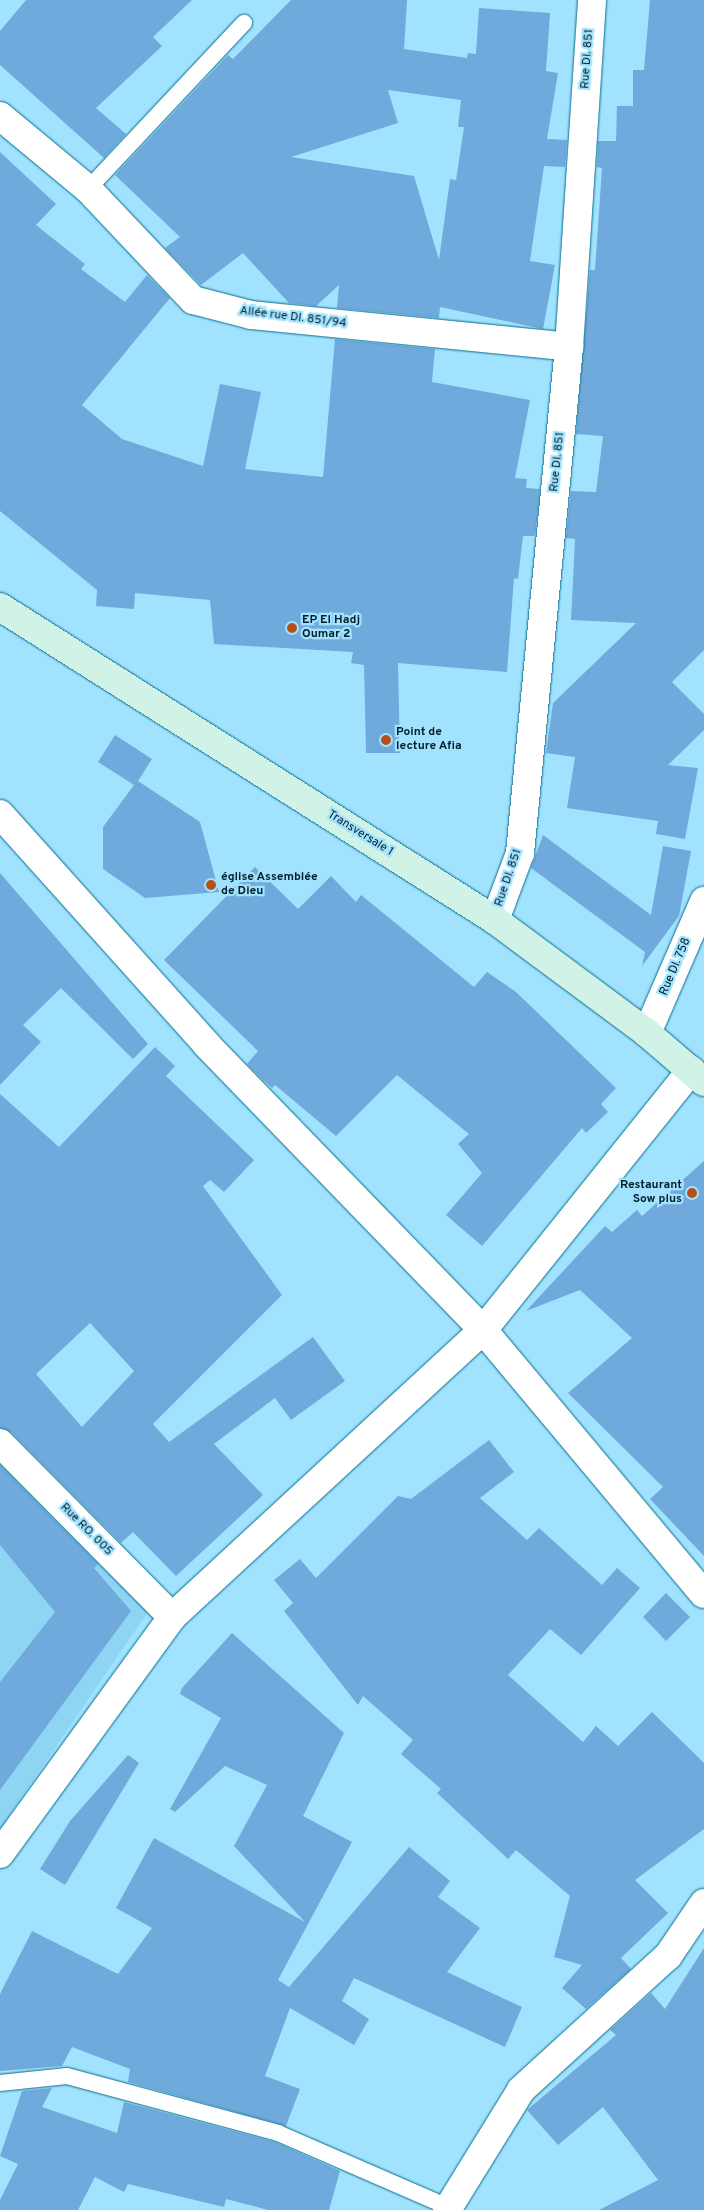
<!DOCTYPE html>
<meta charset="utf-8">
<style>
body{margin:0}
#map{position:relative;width:704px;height:2210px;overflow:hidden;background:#a1e3ff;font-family:Overpass,sans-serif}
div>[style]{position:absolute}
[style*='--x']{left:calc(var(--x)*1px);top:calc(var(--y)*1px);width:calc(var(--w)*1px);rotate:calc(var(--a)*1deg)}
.built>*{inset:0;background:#8ed5f4}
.building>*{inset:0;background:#70a9db}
.roads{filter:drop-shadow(0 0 1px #066e8e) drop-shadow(0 0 1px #066e8e)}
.service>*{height:16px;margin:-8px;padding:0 8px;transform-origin:8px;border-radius:8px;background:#fff}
.minor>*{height:28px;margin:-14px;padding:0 14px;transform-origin:14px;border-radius:14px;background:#fff}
.secondary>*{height:28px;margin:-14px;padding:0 14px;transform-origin:14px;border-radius:14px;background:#d1f2e6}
.dots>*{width:14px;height:14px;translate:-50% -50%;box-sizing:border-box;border:2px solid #a1e3ff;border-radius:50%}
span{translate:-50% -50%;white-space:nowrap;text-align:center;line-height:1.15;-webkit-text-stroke:4.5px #a1e3ff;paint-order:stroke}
.street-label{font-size:12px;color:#041f29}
.poi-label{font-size:12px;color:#041f29;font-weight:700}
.left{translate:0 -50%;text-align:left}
.right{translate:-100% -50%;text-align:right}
</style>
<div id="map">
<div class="built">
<div style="clip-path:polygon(0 1449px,152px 1606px,0 1829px)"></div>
</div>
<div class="building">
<div style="clip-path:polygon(26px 0,192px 0,153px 37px,162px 46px,96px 108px,126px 134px,104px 158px,0 65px,0 31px)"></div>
<div style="clip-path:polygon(evenodd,291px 0,407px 0,404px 49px,467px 58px,468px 53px,476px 54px,479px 8px,550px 13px,546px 71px,558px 73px,547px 139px,567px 140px,565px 167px,544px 166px,530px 261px,555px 265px,543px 329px,440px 307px,439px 318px,337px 308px,339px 285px,316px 306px,289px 303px,243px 253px,201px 285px,165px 248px,180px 237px,115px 175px,228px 55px,233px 59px,291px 0,388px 90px,461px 100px,458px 127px,464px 127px,456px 180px,450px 179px,439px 260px,414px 176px,291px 157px,398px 123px,388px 90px)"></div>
<div style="clip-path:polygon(650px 0,704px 0,704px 650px,672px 682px,704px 714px,704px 730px,668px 765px,698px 768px,685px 839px,656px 834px,658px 821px,567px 808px,575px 757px,546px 753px,553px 703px,636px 623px,571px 620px,575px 539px,566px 538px,571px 491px,596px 492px,603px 436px,576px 434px,590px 270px,595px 270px,602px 168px,597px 167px,598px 141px,616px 141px,617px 106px,633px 106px,633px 70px,644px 70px)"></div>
<div style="clip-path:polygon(0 152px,56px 204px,36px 225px,85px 264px,81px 269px,125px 302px,147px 275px,170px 298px,82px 405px,122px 439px,203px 466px,220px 384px,261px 392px,245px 469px,323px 477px,335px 339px,435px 349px,432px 382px,530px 400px,515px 478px,527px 479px,526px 488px,540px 489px,535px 536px,523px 536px,518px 579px,514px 578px,507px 672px,398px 663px,400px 753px,366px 753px,364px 665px,351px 663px,353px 652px,214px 644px,210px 600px,135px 593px,134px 609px,96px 606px,97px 590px,0 511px)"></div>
<div style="clip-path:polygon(115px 735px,152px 759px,138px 781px,200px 822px,219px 892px,145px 898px,103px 869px,103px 827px,134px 785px,98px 762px)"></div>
<div style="clip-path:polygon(543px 835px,651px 915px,663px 846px,691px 851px,679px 916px,642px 966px,645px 952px,531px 868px)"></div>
<div style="clip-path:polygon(255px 867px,298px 909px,331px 876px,356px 902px,361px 895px,474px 987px,487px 972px,516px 992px,616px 1088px,601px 1104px,608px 1112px,586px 1133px,582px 1128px,482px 1246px,446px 1215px,482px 1173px,458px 1144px,469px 1134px,397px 1075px,336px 1136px,275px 1085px,272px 1088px,263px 1080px,247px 1064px,258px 1051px,164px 960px)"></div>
<div style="clip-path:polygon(0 873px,148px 1044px,133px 1059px,61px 988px,23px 1025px,41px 1042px,0 1085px)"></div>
<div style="clip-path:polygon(evenodd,155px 1047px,175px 1066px,166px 1076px,254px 1160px,224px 1192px,210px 1180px,203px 1186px,282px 1295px,153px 1424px,169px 1442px,313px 1337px,345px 1381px,291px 1420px,275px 1398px,214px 1444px,263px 1495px,176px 1576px,133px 1532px,121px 1543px,11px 1432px,0 1428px,0 1094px,59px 1147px,155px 1047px,90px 1323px,134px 1371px,82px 1427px,36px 1374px,90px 1323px)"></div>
<div style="clip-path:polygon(704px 1161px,704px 1556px,650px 1499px,663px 1487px,568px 1393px,632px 1338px,580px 1290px,526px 1311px,605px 1226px,612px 1232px,637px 1210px,642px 1216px)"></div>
<div style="clip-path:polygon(489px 1440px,514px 1472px,480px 1498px,527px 1540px,539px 1528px,602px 1585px,617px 1568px,640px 1588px,581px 1655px,550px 1629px,508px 1675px,583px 1742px,596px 1726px,618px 1746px,652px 1712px,704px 1763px,704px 1829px,635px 1880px,668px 1913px,621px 1958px,631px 1969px,586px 2009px,562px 1988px,582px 1965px,554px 1957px,570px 1896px,516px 1850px,508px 1859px,437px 1793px,441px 1789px,401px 1754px,413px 1740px,363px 1696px,358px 1705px,284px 1611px,293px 1603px,274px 1580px,300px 1559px,316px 1578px,398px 1496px,411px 1499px)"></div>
<div style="clip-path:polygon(0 1465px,98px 1564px,94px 1568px,131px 1611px,0 1790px,0 1682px,55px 1612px,0 1545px)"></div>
<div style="clip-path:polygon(666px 1593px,690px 1617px,666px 1641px,643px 1617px)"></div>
<div style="clip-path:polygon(232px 1633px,344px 1733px,303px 1816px,352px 1842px,278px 1980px,289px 1987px,409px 1847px,450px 1881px,438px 1897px,480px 1928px,447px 1972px,522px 2007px,505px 2047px,354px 1978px,342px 2001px,369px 2019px,354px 2045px,290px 2008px,265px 2076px,300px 2089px,286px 2126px,128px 2082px,130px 2069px,72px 2047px,62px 2066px,0 2071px,0 1994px,32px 1931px,118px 1974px,152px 1928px,116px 1908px,154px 1838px,305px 1922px,234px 1846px,267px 1785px,225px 1766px,175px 1812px,170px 1809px,221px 1718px,180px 1694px,182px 1688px)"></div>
<div style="clip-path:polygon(128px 1755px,139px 1763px,65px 1885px,40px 1869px,70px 1821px)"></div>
<div style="clip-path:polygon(704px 1948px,704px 2210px,599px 2210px,658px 2180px,603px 2107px,558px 2145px,527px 2110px,616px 2035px,610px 2030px,651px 1993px,665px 2009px)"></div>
<div style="clip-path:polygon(52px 2088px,42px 2107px,117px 2133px,124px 2102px,275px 2142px,340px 2171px,329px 2210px,268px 2210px,226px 2199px,224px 2207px,128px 2184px,124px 2192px,95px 2177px,78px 2210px,0 2210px,0 2200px,18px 2164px,0 2156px,22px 2091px)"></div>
</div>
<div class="roads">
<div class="service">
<div style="--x:88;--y:189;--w:228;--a:-46.8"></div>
<div style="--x:0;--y:2083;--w:67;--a:-6"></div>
<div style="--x:67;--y:2076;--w:219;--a:15.1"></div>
<div style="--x:278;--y:2133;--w:185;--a:23.5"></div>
</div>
<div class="minor">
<div style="--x:0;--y:116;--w:114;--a:39.7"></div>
<div style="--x:88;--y:189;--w:153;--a:46.6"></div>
<div style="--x:193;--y:300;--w:60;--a:14.5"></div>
<div style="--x:251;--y:315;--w:320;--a:5.7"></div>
<div style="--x:0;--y:814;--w:310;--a:48.1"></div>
<div style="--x:207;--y:1045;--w:397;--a:45.9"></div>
<div style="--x:483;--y:1330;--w:344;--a:50.1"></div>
<div style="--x:495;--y:920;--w:72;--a:-69.5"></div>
<div style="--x:520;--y:853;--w:508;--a:-84.47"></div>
<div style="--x:569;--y:347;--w:348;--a:-86.2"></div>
<div style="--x:647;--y:1033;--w:144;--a:-66.6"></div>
<div style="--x:0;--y:1443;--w:245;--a:45.3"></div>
<div style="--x:0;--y:1854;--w:293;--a:-54"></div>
<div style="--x:172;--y:1617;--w:423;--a:-42.7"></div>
<div style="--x:483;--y:1330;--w:333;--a:-51.3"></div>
<div style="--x:447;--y:2210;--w:141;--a:-58.3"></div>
<div style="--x:521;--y:2090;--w:199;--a:-42.4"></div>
<div style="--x:668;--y:1956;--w:64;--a:-55.8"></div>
</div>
<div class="secondary">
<div style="--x:0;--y:607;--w:586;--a:32.31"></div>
<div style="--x:495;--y:920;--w:189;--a:36.6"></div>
<div style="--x:647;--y:1033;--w:75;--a:40.7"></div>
</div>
</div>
<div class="dots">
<div style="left:292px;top:628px;background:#b45216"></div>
<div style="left:386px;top:740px;background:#b45216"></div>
<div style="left:211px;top:885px;background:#b45216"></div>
<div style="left:692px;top:1193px;background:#b45216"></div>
</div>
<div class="street-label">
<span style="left:588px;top:59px;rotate:-86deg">Rue DI. 851</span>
<span style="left:293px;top:318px;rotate:7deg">Allée rue DI. 851/94</span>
<span style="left:558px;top:462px;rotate:-84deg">Rue DI. 851</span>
<span style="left:360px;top:834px;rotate:32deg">Transversale 1</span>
<span style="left:509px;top:878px;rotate:-71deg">Rue DI. 851</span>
<span style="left:676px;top:967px;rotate:-67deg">Rue DI. 758</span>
<span style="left:86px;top:1530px;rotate:45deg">Rue RO. 005</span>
</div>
<div class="poi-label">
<span class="left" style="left:302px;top:628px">EP El Hadj<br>Oumar 2</span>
<span class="left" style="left:396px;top:740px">Point de<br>lecture Afia</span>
<span class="left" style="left:221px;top:885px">église Assemblée<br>de Dieu</span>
<span class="right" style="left:682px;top:1193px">Restaurant<br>Sow plus</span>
</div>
</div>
